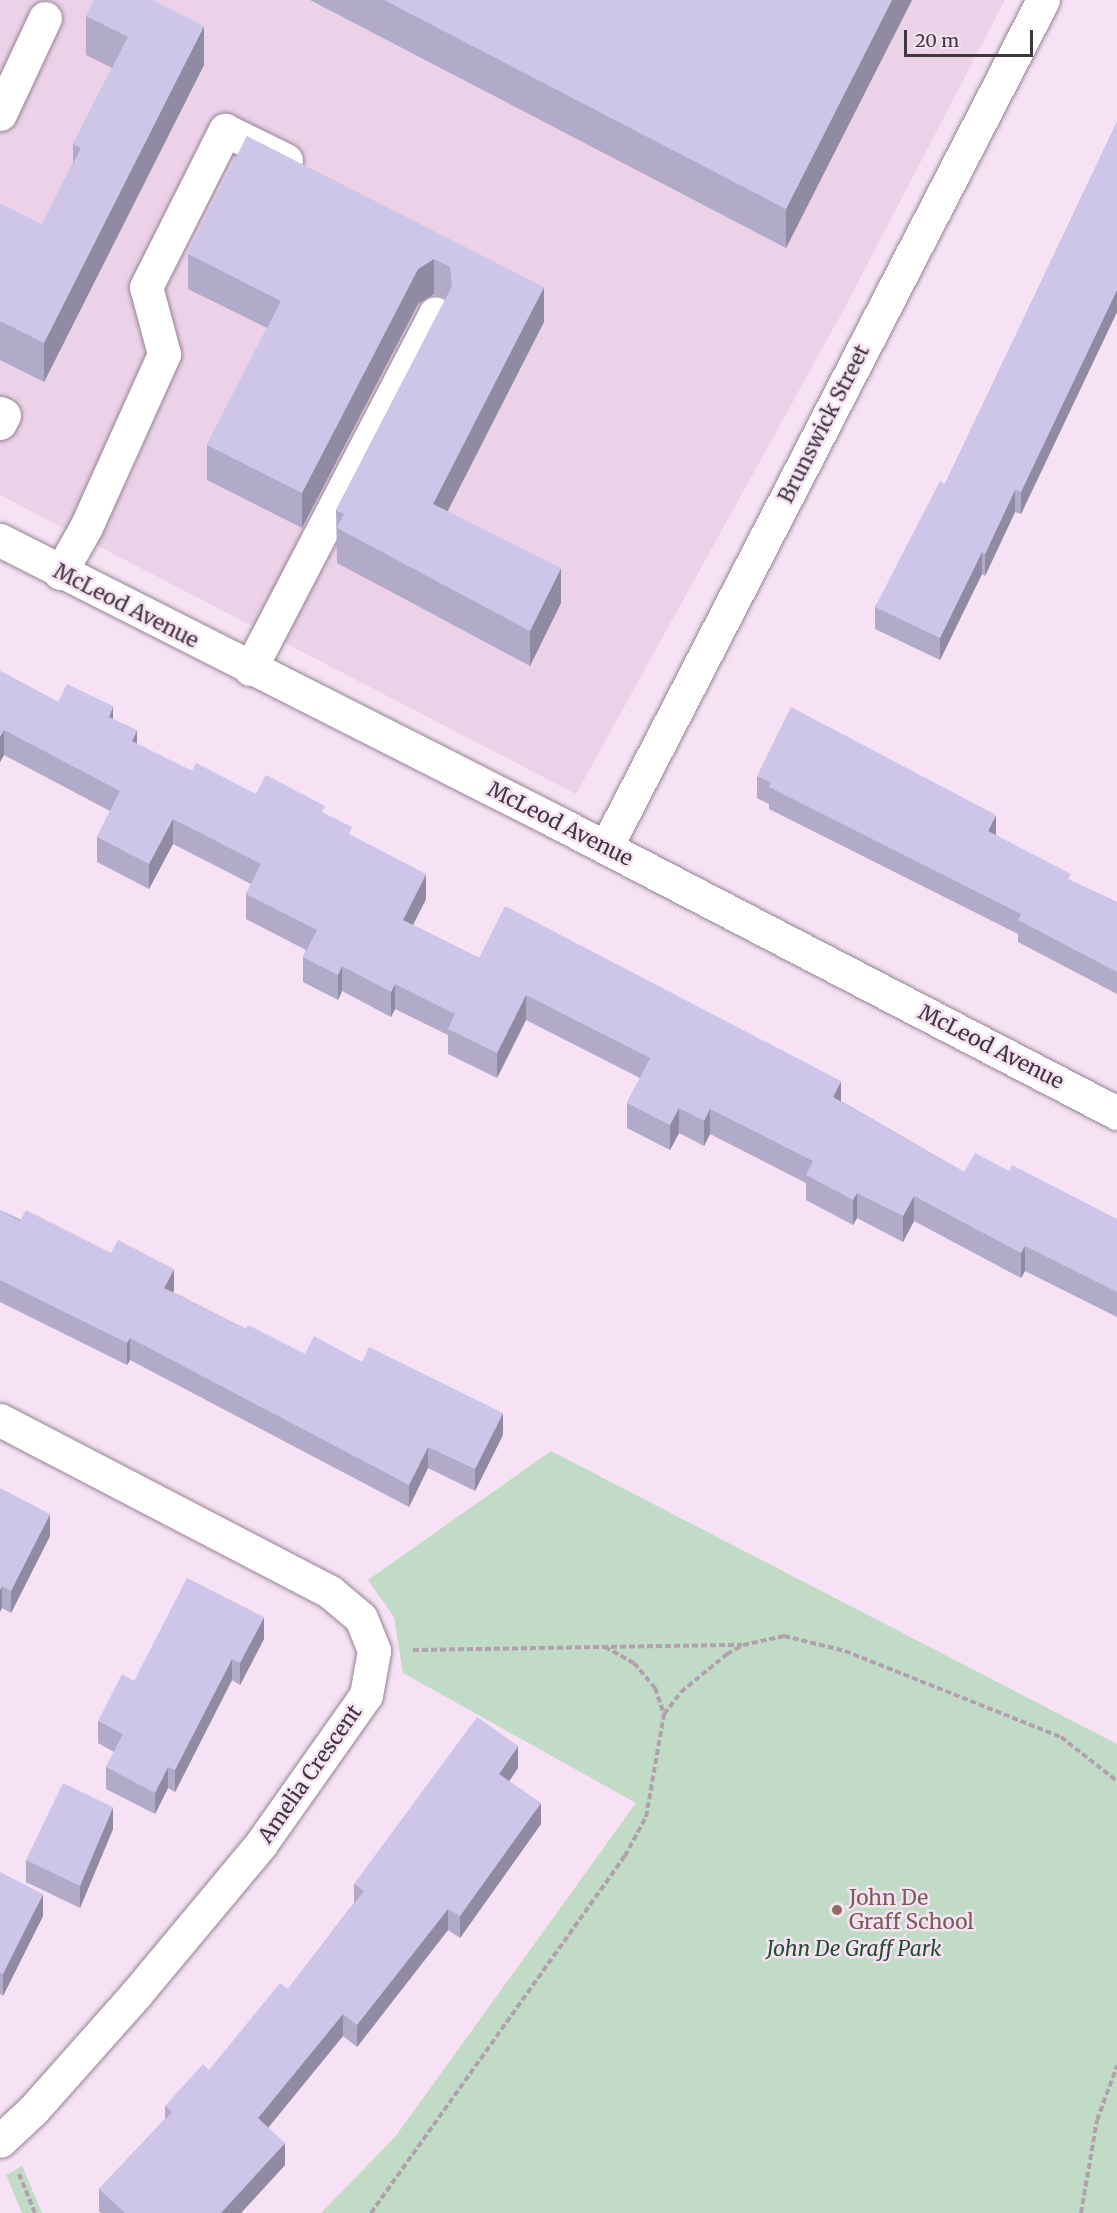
<!DOCTYPE html>
<style>
body{margin:0}
#map{position:relative;width:1117px;height:2213px;overflow:hidden;background:#f6e2f4;font-family:Merriweather,serif}
div>[style]{position:absolute}
[style*='--x']{left:calc(var(--x)*1px);top:calc(var(--y)*1px);width:calc(var(--w)*1px);rotate:calc(var(--a)*1deg)}
.built>*{inset:0;background:#ebd2e8}
.green>*{inset:0;background:#c2dbc6}
.path>*{height:4px;margin-top:-2px;transform-origin:0;background:repeating-linear-gradient(90deg,#b1a1af 0 6px,transparent 0 9px)}
.roads{filter:drop-shadow(0 0 2px #958393) drop-shadow(0 0 2px #958393)}
.minor>*{height:33px;margin:-16.5px;padding:0 16.5px;transform-origin:16.5px;border-radius:16.5px;background:#fff}
.wall>*{inset:0;background:#b1aac8}
.shaded-wall>*{inset:0;background:#908ba3}
.building>*{inset:0;background:#cec6e9}
.dots>*{width:16px;height:16px;translate:-50% -50%;box-sizing:border-box;border:3px solid #f6e2f4;border-radius:50%}
span{translate:-50% -50%;white-space:nowrap;text-align:center;line-height:1.15;-webkit-text-stroke:5px #f6e2f4;paint-order:stroke}
.street-label{font-size:21px;color:#3f373e}
.education-label{font-size:21px;color:#785e54}
.left{translate:0 -50%;text-align:left}
.park-label{font-size:21px;color:#20502d;font-style:italic}
.scale{position:absolute;left:904px;top:30px;width:129px;height:27px;box-sizing:border-box;border:3px solid #3f373e;border-top:0;padding-left:8px;font-size:18px;line-height:21px;white-space:nowrap;color:#3f373e;-webkit-text-stroke:4px #f6e2f4;paint-order:stroke}
</style>
<div id="map">
<div class="built">
<div style="clip-path:polygon(0 0,1005px 0,843px 311px,576px 794px,0 495px)"></div>
</div>
<div class="green">
<div style="clip-path:polygon(551px 1451px,1117px 1744px,1117px 2213px,321px 2213px,395px 2137px,636px 1803px,403px 1673px,394px 1617px,368px 1580px)"></div>
<div style="clip-path:polygon(22px 2166px,42px 2213px,22px 2213px,6px 2175px)"></div>
</div>
<div class="path">
<div style="--x:605;--y:1647;--w:33;--a:29"></div>
<div style="--x:634;--y:1663;--w:33;--a:50"></div>
<div style="--x:655;--y:1688;--w:28;--a:71"></div>
<div style="--x:413;--y:1650;--w:329;--a:-0.9"></div>
<div style="--x:19;--y:2174;--w:42;--a:67.7"></div>
<div style="--x:371;--y:2213;--w:438;--a:-54.6"></div>
<div style="--x:625;--y:1856;--w:44;--a:-61.7"></div>
<div style="--x:646;--y:1817;--w:105;--a:-80.1"></div>
<div style="--x:664;--y:1714;--w:28;--a:-52"></div>
<div style="--x:681;--y:1692;--w:60;--a:-39.6"></div>
<div style="--x:727;--y:1654;--w:18;--a:-29"></div>
<div style="--x:743;--y:1645;--w:42;--a:-12.4"></div>
<div style="--x:784;--y:1636;--w:63;--a:13.8"></div>
<div style="--x:845;--y:1651;--w:232;--a:21.7"></div>
<div style="--x:1061;--y:1737;--w:71;--a:38.2"></div>
<div style="--x:1081;--y:2213;--w:94;--a:-80.2"></div>
<div style="--x:1097;--y:2120;--w:58;--a:-69.7"></div>
</div>
<div class="roads">
<div class="minor">
<div style="--x:0;--y:114;--w:106;--a:-64.9"></div>
<div style="--x:0;--y:413;--w:4;--a:27"></div>
<div style="--x:4;--y:415;--w:9;--a:117"></div>
<div style="--x:0;--y:540;--w:615;--a:26.86"></div>
<div style="--x:549;--y:818;--w:640;--a:27.45"></div>
<div style="--x:60;--y:573;--w:53;--a:-60.5"></div>
<div style="--x:86;--y:527;--w:190;--a:-65.7"></div>
<div style="--x:164;--y:354;--w:69;--a:-105"></div>
<div style="--x:146;--y:287;--w:176;--a:-63.3"></div>
<div style="--x:225;--y:130;--w:68;--a:26.2"></div>
<div style="--x:250;--y:669;--w:401;--a:-62.5"></div>
<div style="--x:606;--y:847;--w:953;--a:-62.71"></div>
<div style="--x:0;--y:1420;--w:372;--a:27.5"></div>
<div style="--x:330;--y:1592;--w:40;--a:40"></div>
<div style="--x:361;--y:1618;--w:35;--a:68"></div>
<div style="--x:374;--y:1651;--w:45;--a:100.3"></div>
<div style="--x:366;--y:1695;--w:182;--a:125.2"></div>
<div style="--x:261;--y:1844;--w:194;--a:129.8"></div>
<div style="--x:137;--y:1993;--w:157;--a:131.6"></div>
<div style="--x:33;--y:2110;--w:45;--a:136.8"></div>
</div>
</div>
<div class="wall">
<div style="clip-path:polygon(310px 0,912px 0,786px 248px)"></div>
<div style="clip-path:polygon(86px 16px,204px 65px,44px 382px,0 360px,0 204px,42px 225px,73px 163px,73px 144px,112px 68px,86px 55px)"></div>
<div style="clip-path:polygon(1117px 122px,1117px 312px,1021px 514px,1015px 512px,985px 576px,982px 574px,940px 660px,875px 629px,875px 607px,945px 484px)"></div>
<div style="clip-path:polygon(247px 136px,544px 322px,448px 511px,561px 603px,530px 666px,337px 563px,336px 510px,445px 300px,434px 294px,418px 304px,302px 528px,207px 480px,207px 445px,267px 328px,188px 289px,188px 254px)"></div>
<div style="clip-path:polygon(0 671px,58px 702px,113px 719px,137px 744px,192px 771px,256px 794px,325px 814px,426px 899px,413px 925px,479px 958px,841px 1101px,964px 1172px,1009px 1171px,1117px 1219px,1117px 1317px,1025px 1271px,1021px 1278px,914px 1221px,903px 1242px,857px 1218px,853px 1225px,806px 1200px,806px 1183px,710px 1134px,704px 1146px,679px 1133px,670px 1150px,627px 1128px,627px 1103px,640px 1078px,526px 1020px,497px 1078px,448px 1054px,448px 1035px,395px 1009px,391px 1017px,342px 991px,338px 1000px,303px 982px,303px 957px,306px 950px,246px 919px,246px 894px,251px 884px,173px 844px,149px 889px,97px 862px,97px 837px,110px 811px,4px 755px,0 762px)"></div>
<div style="clip-path:polygon(757px 776px,996px 835px,1071px 881px,1117px 902px,1117px 994px,1018px 942px,1018px 934px,769px 809px,769px 804px,757px 798px)"></div>
<div style="clip-path:polygon(0 1210px,174px 1290px,173px 1292px,246px 1329px,305px 1354px,362px 1362px,503px 1435px,475px 1491px,428px 1468px,409px 1507px,130px 1360px,127px 1365px,0 1302px)"></div>
<div style="clip-path:polygon(0 1489px,50px 1536px,11px 1613px,2px 1608px)"></div>
<div style="clip-path:polygon(264px 1639px,240px 1685px,232px 1680px,175px 1792px,168px 1788px,155px 1814px,106px 1789px,106px 1767px,114px 1752px,98px 1743px,98px 1721px,134px 1681px)"></div>
<div style="clip-path:polygon(518px 1768px,509px 1781px,541px 1824px,460px 1938px,448px 1930px,357px 2047px,343px 2036px,268px 2128px,285px 2165px,241px 2213px,101px 2213px,99px 2211px,99px 2189px,165px 2119px,165px 2106px,209px 2070px,288px 1989px,354px 1903px,354px 1884px)"></div>
<div style="clip-path:polygon(113px 1829px,80px 1908px,26px 1882px,26px 1860px)"></div>
<div style="clip-path:polygon(0 1872px,43px 1916px,3px 1996px,0 1994px)"></div>
</div>
<div class="shaded-wall">
<div style="clip-path:polygon(892px 0,912px 0,786px 248px,786px 209px)"></div>
<div style="clip-path:polygon(204px 26px,204px 65px,44px 382px,44px 343px)"></div>
<div style="clip-path:polygon(434px 259px,434px 294px,418px 304px,302px 528px,302px 493px,418px 269px)"></div>
<div style="clip-path:polygon(544px 287px,544px 322px,433px 539px,433px 504px)"></div>
<div style="clip-path:polygon(1117px 290px,1117px 312px,1021px 514px,1021px 492px)"></div>
<div style="clip-path:polygon(1015px 490px,1015px 512px,985px 576px,985px 554px)"></div>
<div style="clip-path:polygon(982px 552px,982px 574px,940px 660px,940px 638px)"></div>
<div style="clip-path:polygon(561px 568px,561px 603px,530px 666px,530px 631px)"></div>
<div style="clip-path:polygon(113px 706px,113px 731px,109px 717px)"></div>
<div style="clip-path:polygon(4px 730px,4px 755px,0 762px,0 737px)"></div>
<div style="clip-path:polygon(137px 730px,137px 755px,132px 741px)"></div>
<div style="clip-path:polygon(996px 815px,996px 836px,988px 831px)"></div>
<div style="clip-path:polygon(173px 819px,173px 844px,149px 889px,149px 864px)"></div>
<div style="clip-path:polygon(426px 874px,426px 899px,403px 945px,403px 920px)"></div>
<div style="clip-path:polygon(342px 966px,342px 991px,338px 1000px,338px 975px)"></div>
<div style="clip-path:polygon(395px 984px,395px 1009px,391px 1017px,391px 992px)"></div>
<div style="clip-path:polygon(526px 995px,526px 1020px,497px 1078px,497px 1053px)"></div>
<div style="clip-path:polygon(841px 1081px,841px 1106px,833px 1097px)"></div>
<div style="clip-path:polygon(679px 1108px,679px 1133px,670px 1150px,670px 1125px)"></div>
<div style="clip-path:polygon(710px 1109px,710px 1134px,704px 1146px,704px 1121px)"></div>
<div style="clip-path:polygon(857px 1193px,857px 1218px,853px 1225px,853px 1200px)"></div>
<div style="clip-path:polygon(914px 1196px,914px 1221px,903px 1242px,903px 1216px)"></div>
<div style="clip-path:polygon(1025px 1246px,1025px 1271px,1021px 1278px,1021px 1253px)"></div>
<div style="clip-path:polygon(174px 1269px,174px 1290px,164px 1310px,164px 1288px)"></div>
<div style="clip-path:polygon(130px 1338px,130px 1360px,127px 1365px,127px 1343px)"></div>
<div style="clip-path:polygon(503px 1413px,503px 1435px,475px 1491px,475px 1469px)"></div>
<div style="clip-path:polygon(428px 1447px,428px 1468px,409px 1507px,409px 1485px)"></div>
<div style="clip-path:polygon(50px 1514px,50px 1536px,11px 1613px,11px 1591px)"></div>
<div style="clip-path:polygon(2px 1586px,2px 1608px,0 1612px,0 1590px)"></div>
<div style="clip-path:polygon(264px 1617px,264px 1639px,240px 1685px,240px 1663px)"></div>
<div style="clip-path:polygon(232px 1659px,232px 1680px,175px 1792px,175px 1770px)"></div>
<div style="clip-path:polygon(518px 1746px,518px 1768px,499px 1796px,499px 1774px)"></div>
<div style="clip-path:polygon(168px 1767px,168px 1788px,155px 1814px,155px 1793px)"></div>
<div style="clip-path:polygon(541px 1803px,541px 1824px,460px 1938px,460px 1916px)"></div>
<div style="clip-path:polygon(113px 1807px,113px 1829px,80px 1908px,80px 1886px)"></div>
<div style="clip-path:polygon(43px 1894px,43px 1916px,3px 1996px,3px 1974px)"></div>
<div style="clip-path:polygon(448px 1909px,448px 1930px,357px 2047px,357px 2025px)"></div>
<div style="clip-path:polygon(343px 2014px,343px 2036px,258px 2140px,258px 2118px)"></div>
<div style="clip-path:polygon(285px 2143px,285px 2165px,241px 2213px,221px 2213px)"></div>
</div>
<div class="building">
<div style="clip-path:polygon(94px 0,152px 0,204px 26px,44px 343px,0 321px,0 204px,42px 225px,81px 148px,73px 144px,128px 37px,86px 16px)"></div>
<div style="clip-path:polygon(384px 0,892px 0,786px 209px)"></div>
<div style="clip-path:polygon(1117px 122px,1117px 290px,1021px 492px,1015px 490px,985px 554px,982px 552px,940px 638px,875px 607px,940px 481px,945px 484px)"></div>
<div style="clip-path:polygon(247px 136px,544px 287px,433px 504px,561px 568px,530px 631px,337px 528px,344px 514px,336px 510px,452px 286px,450px 267px,434px 259px,418px 269px,302px 493px,207px 445px,281px 301px,188px 254px)"></div>
<div style="clip-path:polygon(0 671px,58px 702px,67px 684px,113px 706px,109px 717px,137px 730px,132px 741px,192px 771px,196px 763px,256px 794px,266px 775px,325px 806px,322px 812px,352px 827px,349px 834px,426px 874px,403px 920px,479px 958px,505px 906px,841px 1081px,833px 1097px,964px 1172px,975px 1153px,1009px 1171px,1012px 1165px,1117px 1219px,1117px 1292px,1025px 1246px,1021px 1253px,914px 1196px,903px 1216px,857px 1193px,853px 1200px,806px 1175px,813px 1161px,710px 1109px,704px 1121px,679px 1108px,670px 1125px,627px 1103px,650px 1058px,526px 995px,497px 1053px,448px 1029px,455px 1014px,395px 984px,391px 992px,342px 966px,338px 975px,303px 957px,317px 930px,246px 894px,261px 864px,173px 819px,149px 864px,97px 837px,120px 791px,4px 730px,0 737px)"></div>
<div style="clip-path:polygon(791px 707px,996px 815px,988px 831px,1071px 874px,1068px 879px,1117px 902px,1117px 972px,1018px 920px,1021px 914px,769px 787px,771px 783px,757px 776px)"></div>
<div style="clip-path:polygon(0 1210px,20px 1221px,26px 1210px,111px 1253px,118px 1240px,174px 1269px,164px 1288px,246px 1329px,248px 1325px,305px 1354px,314px 1336px,362px 1362px,369px 1347px,503px 1413px,475px 1469px,428px 1447px,409px 1485px,130px 1338px,127px 1343px,0 1280px)"></div>
<div style="clip-path:polygon(0 1488px,50px 1514px,11px 1591px,2px 1586px,0 1590px)"></div>
<div style="clip-path:polygon(187px 1578px,264px 1617px,240px 1663px,232px 1659px,175px 1770px,168px 1767px,155px 1793px,106px 1767px,123px 1734px,98px 1721px,122px 1674px,134px 1681px)"></div>
<div style="clip-path:polygon(477px 1717px,518px 1746px,499px 1774px,541px 1803px,460px 1916px,448px 1909px,357px 2025px,343px 2014px,258px 2118px,285px 2143px,221px 2213px,125px 2213px,99px 2189px,172px 2112px,165px 2106px,203px 2064px,209px 2070px,280px 1983px,288px 1989px,364px 1891px,354px 1884px)"></div>
<div style="clip-path:polygon(63px 1783px,113px 1807px,80px 1886px,26px 1860px)"></div>
<div style="clip-path:polygon(0 1872px,43px 1894px,3px 1974px,0 1973px)"></div>
</div>
<div class="dots">
<div style="left:837px;top:1910px;background:#8d6e63"></div>
</div>
<div class="street-label">
<span style="left:824px;top:424px;rotate:-63deg">Brunswick Street</span>
<span style="left:126px;top:606px;rotate:27deg">McLeod Avenue</span>
<span style="left:560px;top:824px;rotate:27deg">McLeod Avenue</span>
<span style="left:991px;top:1047px;rotate:27deg">McLeod Avenue</span>
<span style="left:310px;top:1774px;rotate:-55deg">Amelia Crescent</span>
</div>
<div class="education-label">
<span class="left" style="left:849px;top:1910px">John De<br>Graff School</span>
</div>
<div class="park-label">
<span style="left:854px;top:1949px">John De Graff Park</span>
</div>
<div class="scale">20 m</div>
</div>
